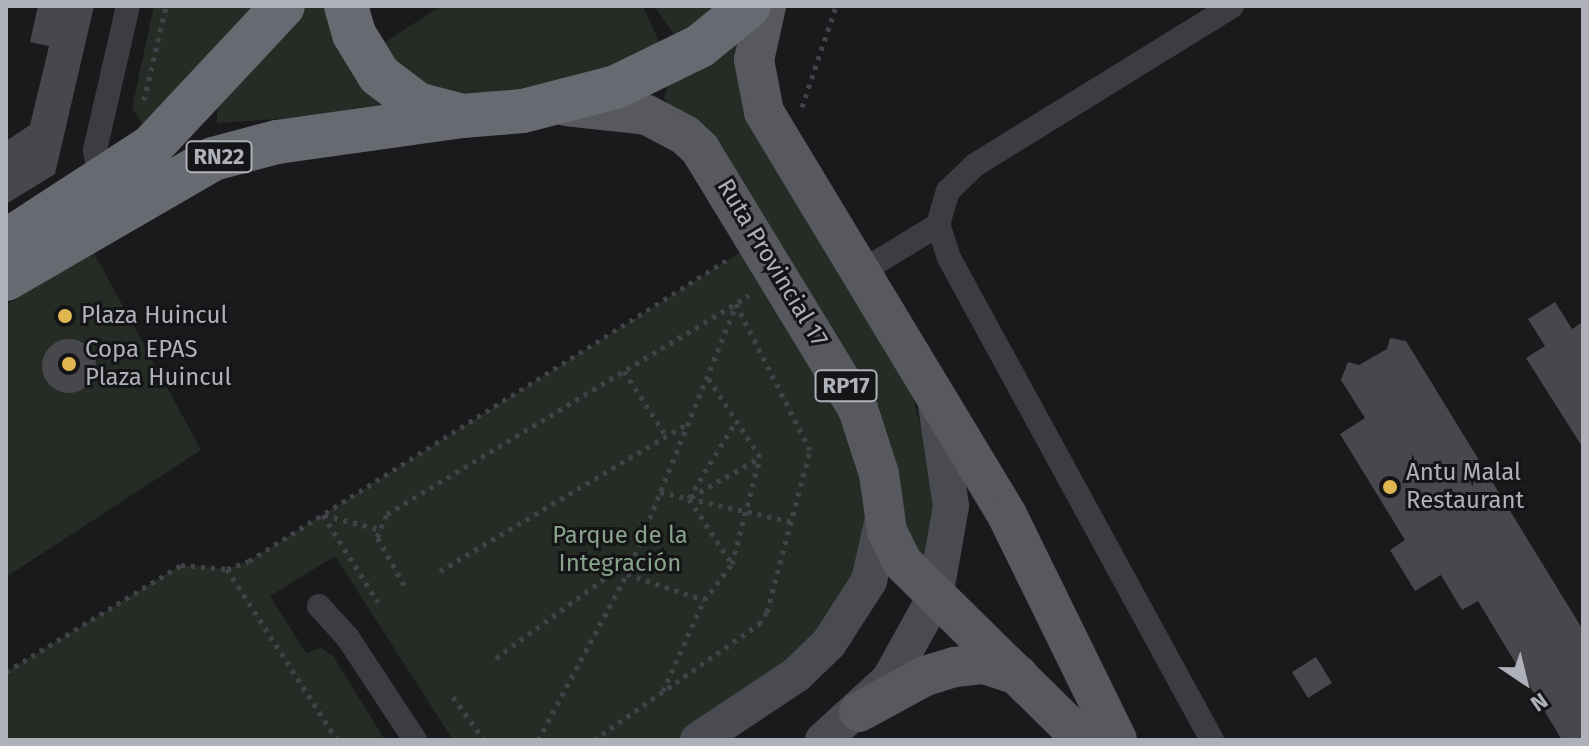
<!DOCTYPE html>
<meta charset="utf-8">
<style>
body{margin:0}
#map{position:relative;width:1589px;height:746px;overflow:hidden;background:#1a1a1c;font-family:"Fira Sans",sans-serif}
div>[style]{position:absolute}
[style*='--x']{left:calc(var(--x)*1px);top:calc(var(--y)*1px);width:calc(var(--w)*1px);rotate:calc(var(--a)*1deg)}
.green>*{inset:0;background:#252c26}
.building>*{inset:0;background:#48474c}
.round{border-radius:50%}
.path>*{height:5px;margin-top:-2.5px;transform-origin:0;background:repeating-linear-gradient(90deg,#424348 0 4px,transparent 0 10px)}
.street>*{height:24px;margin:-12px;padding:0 12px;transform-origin:12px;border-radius:12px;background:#3c3c41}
.secondary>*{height:36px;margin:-18px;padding:0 18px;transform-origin:18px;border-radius:18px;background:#4a4b51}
.primary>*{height:40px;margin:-20px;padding:0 20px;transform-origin:20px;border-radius:20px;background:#58595f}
.highway>*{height:44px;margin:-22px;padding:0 22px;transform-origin:22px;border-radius:22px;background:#686a71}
.dots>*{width:22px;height:22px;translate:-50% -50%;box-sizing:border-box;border:4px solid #151517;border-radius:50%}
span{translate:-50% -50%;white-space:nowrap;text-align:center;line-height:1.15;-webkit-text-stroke:6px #151517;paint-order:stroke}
.shield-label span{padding:2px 6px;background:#151517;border:2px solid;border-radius:6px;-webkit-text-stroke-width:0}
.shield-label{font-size:22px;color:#aeb1ba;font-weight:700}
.street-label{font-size:24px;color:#aeb1ba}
.poi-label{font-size:24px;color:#aeb1ba}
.left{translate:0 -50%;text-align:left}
.park-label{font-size:24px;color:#88a38b}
.frame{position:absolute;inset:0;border:8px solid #aeb1ba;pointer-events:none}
.north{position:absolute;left:1485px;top:642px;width:80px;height:80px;-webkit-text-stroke:6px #151517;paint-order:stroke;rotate:145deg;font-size:22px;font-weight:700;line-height:32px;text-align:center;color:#aeb1ba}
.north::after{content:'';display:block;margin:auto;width:28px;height:36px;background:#aeb1ba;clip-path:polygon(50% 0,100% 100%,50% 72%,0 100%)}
</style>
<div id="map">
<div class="green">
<div style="clip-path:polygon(154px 6px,258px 6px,143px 125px,132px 108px)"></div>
<div style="clip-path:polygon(305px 6px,328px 6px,399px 111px,217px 123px,217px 109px)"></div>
<div style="clip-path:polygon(441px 6px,643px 6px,661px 46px,570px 84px,470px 97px,423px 86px,379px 46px)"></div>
<div style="clip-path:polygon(654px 6px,719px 6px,676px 37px)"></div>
<div style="clip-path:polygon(736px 45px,910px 387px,930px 461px,935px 518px,929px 571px,664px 98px,668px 87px)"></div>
<div style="clip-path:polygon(747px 248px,839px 397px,867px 508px,859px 567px,814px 641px,679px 740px,453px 740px,335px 556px,270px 596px,306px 653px,321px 648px,333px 656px,385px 740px,6px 740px,6px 672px,181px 565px,227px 569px,249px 561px)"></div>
<div style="clip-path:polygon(93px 251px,201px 450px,6px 577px,6px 305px)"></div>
</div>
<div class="building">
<div style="clip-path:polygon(38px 6px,94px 6px,55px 174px,6px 204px,6px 141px,30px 125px,49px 46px,30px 42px)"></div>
<div style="clip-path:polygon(1555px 302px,1572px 329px,1583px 322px,1583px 448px,1526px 358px,1545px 346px,1528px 319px)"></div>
<div style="clip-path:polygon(1390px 338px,1406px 341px,1583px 630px,1583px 740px,1562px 740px,1478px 601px,1462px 610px,1441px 575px,1415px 591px,1390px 550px,1405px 540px,1340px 434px,1365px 418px,1341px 380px,1348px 362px,1359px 365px,1387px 349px)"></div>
<div class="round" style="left:42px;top:339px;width:54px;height:54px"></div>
<div style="clip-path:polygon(1316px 657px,1332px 683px,1308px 698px,1292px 672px)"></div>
</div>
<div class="path">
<div style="--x:144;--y:100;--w:97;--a:-76.8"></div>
<div style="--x:802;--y:107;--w:107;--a:-71.4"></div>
<div style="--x:624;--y:371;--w:77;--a:57.1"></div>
<div style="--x:660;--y:492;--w:136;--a:12.7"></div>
<div style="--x:691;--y:497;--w:78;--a:-29.8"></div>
<div style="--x:689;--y:498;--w:90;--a:-58.6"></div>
<div style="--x:689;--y:499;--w:78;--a:56.5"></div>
<div style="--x:323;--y:515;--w:103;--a:57.7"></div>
<div style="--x:324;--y:515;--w:56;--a:14.5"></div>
<div style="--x:227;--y:569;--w:203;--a:57.2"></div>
<div style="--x:440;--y:571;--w:287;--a:-30.8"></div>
<div style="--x:627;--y:574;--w:81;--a:18.7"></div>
<div style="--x:404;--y:585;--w:55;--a:-119.4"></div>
<div style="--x:377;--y:537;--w:25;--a:-67"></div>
<div style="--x:387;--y:514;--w:423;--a:-31.1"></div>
<div style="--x:496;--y:658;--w:171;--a:-36.2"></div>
<div style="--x:6;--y:672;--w:205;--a:-31.4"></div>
<div style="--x:181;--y:565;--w:46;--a:5"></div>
<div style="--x:227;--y:569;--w:23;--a:-20"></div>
<div style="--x:249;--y:561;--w:568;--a:-32.21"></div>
<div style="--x:663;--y:691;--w:100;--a:-65.7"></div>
<div style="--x:704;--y:600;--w:46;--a:-52.1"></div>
<div style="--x:732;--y:564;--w:111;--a:-75.3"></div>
<div style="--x:760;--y:457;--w:97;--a:-123.2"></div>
<div style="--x:453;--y:697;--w:53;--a:54.2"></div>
<div style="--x:538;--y:740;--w:188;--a:-61.8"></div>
<div style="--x:627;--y:574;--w:290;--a:-67.9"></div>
<div style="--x:594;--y:740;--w:202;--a:-35.1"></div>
<div style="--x:759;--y:624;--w:14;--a:-56"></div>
<div style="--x:767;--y:612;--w:168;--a:-75.1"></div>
<div style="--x:810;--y:450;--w:164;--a:-116.9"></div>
</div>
<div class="street">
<div style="--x:103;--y:186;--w:37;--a:-103"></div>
<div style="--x:95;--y:150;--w:148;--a:-77.1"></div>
<div style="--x:859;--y:273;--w:92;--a:-31.3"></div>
<div style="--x:319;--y:606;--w:43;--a:47.8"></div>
<div style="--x:348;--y:638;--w:122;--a:56.7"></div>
<div style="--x:1212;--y:740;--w:549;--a:-118.62"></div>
<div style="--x:949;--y:258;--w:35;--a:-108"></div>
<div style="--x:938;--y:225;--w:35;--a:-74"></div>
<div style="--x:948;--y:191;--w:37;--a:-44"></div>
<div style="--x:975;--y:165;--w:302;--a:-31.7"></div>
</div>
<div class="secondary">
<div style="--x:698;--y:740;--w:118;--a:-33.6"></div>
<div style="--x:796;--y:675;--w:46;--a:-44.1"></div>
<div style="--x:829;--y:643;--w:74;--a:-57.2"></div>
<div style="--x:869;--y:581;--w:69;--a:-77.4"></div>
<div style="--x:823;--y:740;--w:89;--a:-42.3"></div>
<div style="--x:889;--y:680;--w:95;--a:-61"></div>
<div style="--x:935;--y:597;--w:92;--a:-80"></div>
<div style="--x:951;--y:506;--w:101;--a:-98.5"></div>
</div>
<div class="primary">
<div style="--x:766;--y:6;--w:55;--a:102.5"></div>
<div style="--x:754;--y:60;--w:53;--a:79.1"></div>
<div style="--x:764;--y:112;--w:471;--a:58.9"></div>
<div style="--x:1007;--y:515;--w:250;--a:63.9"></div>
<div style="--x:566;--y:106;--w:81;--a:6.3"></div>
<div style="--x:647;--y:115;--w:43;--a:27.8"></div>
<div style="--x:685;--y:135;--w:21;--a:43"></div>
<div style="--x:700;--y:149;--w:304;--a:58.7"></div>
<div style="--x:858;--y:409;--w:68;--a:72.1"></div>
<div style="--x:879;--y:474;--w:58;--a:82"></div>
<div style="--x:887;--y:531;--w:34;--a:64"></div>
<div style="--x:902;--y:562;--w:254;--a:44.5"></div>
<div style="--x:859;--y:712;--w:75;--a:-28.6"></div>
<div style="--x:925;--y:676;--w:31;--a:-17"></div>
<div style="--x:955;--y:667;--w:29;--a:-6"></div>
<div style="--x:984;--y:664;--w:36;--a:18"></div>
</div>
<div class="highway">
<div style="--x:346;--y:6;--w:29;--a:74"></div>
<div style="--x:354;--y:34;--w:48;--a:58.6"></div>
<div style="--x:379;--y:75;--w:48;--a:37.3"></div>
<div style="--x:417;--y:104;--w:47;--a:14.9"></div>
<div style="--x:462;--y:116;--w:61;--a:-4.7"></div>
<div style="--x:523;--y:111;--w:96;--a:-14.5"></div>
<div style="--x:616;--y:87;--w:93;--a:-26"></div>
<div style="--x:700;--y:46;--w:63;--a:-39.2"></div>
<div style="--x:6;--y:241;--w:173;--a:-33"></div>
<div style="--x:151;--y:147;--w:193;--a:-46.9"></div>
<div style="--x:6;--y:279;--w:239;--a:-30.1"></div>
<div style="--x:213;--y:159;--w:66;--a:-14.9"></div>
<div style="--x:277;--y:142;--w:187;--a:-8"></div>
</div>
<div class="dots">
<div style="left:65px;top:316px;background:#dfb650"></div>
<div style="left:69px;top:364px;background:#dfb650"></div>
<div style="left:1390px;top:487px;background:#dfb650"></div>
</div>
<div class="shield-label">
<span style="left:219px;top:157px">RN22</span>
<span style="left:846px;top:386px">RP17</span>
</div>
<div class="street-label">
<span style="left:772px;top:263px;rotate:59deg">Ruta Provincial 17</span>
</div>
<div class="poi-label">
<span class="left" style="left:81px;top:316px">Plaza Huincul</span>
<span class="left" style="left:85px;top:364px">Copa EPAS<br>Plaza Huincul</span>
<span class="left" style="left:1406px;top:487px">Antu Malal<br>Restaurant</span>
</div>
<div class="park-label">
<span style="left:620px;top:550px">Parque de la<br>Integración</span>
</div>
<div class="frame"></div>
<div class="north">N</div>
</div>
